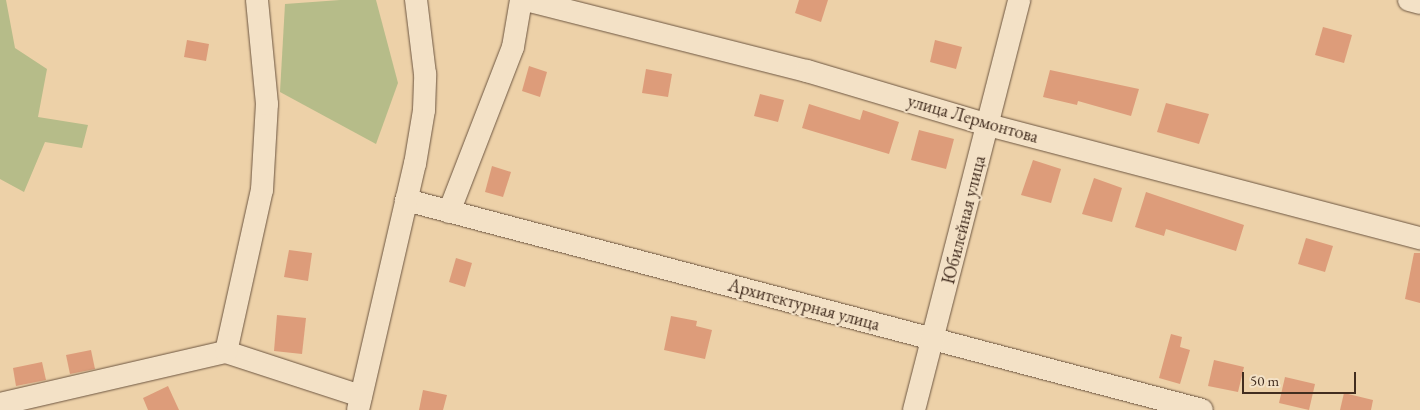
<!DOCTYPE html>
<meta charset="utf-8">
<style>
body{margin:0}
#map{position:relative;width:1420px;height:410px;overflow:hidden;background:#edd1a8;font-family:"EB Garamond",serif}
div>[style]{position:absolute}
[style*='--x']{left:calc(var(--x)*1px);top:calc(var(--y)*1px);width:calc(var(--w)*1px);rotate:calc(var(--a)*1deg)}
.green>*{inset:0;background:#b6bc89}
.building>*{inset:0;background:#dd9c7a}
.roads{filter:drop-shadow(0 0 1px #6d5641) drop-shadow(0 0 1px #6d5641)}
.minor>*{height:22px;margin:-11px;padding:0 11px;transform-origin:11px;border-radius:11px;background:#f3e1c6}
span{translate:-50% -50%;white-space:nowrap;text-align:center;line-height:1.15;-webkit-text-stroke:4px #f3e1c6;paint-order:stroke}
.street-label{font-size:18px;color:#422d1f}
.scale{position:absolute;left:1242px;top:372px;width:114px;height:22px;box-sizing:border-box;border:2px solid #422d1f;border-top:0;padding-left:6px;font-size:15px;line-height:18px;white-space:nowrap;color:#422d1f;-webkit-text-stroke:4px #f3e1c6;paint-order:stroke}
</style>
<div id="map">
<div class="green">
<div style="clip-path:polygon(0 0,6px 0,15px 48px,47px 69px,38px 117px,88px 125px,82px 148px,45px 142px,24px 192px,0 179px)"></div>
<div style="clip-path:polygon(340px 0,376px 0,398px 83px,376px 144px,280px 92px,285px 4px)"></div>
</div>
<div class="building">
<div style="clip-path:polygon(799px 0,828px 0,821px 22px,795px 13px)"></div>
<div style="clip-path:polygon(1323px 27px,1352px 35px,1344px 63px,1315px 55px)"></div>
<div style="clip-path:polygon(187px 40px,209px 44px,206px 61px,184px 57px)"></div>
<div style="clip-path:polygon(935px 40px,962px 47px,956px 69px,930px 62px)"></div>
<div style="clip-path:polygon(529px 66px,547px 72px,540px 97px,522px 91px)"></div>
<div style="clip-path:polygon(646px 69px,672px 74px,668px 97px,642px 93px)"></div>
<div style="clip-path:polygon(1050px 70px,1139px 89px,1131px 116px,1078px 101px,1077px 105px,1043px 97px)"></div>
<div style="clip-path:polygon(760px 94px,784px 100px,778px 122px,754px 116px)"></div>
<div style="clip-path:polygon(1166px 103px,1209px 114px,1199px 144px,1157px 132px)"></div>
<div style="clip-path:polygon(809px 104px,860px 120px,863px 110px,899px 122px,889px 154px,802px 128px)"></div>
<div style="clip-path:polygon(919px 130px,954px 139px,946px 169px,911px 160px)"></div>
<div style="clip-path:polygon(1033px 160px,1061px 169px,1051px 203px,1021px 195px)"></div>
<div style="clip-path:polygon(492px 166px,511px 172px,503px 197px,485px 192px)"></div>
<div style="clip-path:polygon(1094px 178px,1122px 188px,1112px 222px,1082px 214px)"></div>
<div style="clip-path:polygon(1146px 192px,1244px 225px,1236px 251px,1166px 229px,1164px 236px,1135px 227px)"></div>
<div style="clip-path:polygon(1306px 238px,1333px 246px,1325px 272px,1298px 264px)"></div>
<div style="clip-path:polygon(289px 250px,312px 253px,308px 281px,284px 277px)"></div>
<div style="clip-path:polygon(1414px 253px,1420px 253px,1420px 303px,1405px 299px)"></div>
<div style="clip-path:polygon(456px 258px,472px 263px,465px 287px,449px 282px)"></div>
<div style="clip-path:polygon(277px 315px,306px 318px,302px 354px,274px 351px)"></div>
<div style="clip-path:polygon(671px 316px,697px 321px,696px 326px,712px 330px,705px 359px,664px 350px)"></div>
<div style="clip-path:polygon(1171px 334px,1182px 337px,1180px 347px,1190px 350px,1180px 384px,1159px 378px)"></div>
<div style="clip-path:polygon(91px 350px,95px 369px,70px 374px,66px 355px)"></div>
<div style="clip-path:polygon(1214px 360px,1244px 367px,1238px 392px,1208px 386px)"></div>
<div style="clip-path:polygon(42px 362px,46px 380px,16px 386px,13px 368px)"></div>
<div style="clip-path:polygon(1285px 377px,1315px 384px,1309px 410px,1279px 403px)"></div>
<div style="clip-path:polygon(168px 386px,179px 410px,148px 410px,143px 398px)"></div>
<div style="clip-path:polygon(423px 390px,447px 395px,443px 410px,419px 410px)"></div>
<div style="clip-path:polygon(1344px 393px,1373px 400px,1371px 410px,1340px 410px)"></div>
</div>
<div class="roads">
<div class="minor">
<div style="--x:526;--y:0;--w:290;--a:14.2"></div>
<div style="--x:807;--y:71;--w:189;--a:16.6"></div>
<div style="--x:988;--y:125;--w:447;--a:14.7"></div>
<div style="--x:1409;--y:0;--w:11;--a:15"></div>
<div style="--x:406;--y:200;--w:823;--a:14.78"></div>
<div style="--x:449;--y:212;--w:177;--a:-68.8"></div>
<div style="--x:513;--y:47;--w:48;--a:-80.3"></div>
<div style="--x:226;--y:352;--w:142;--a:18.1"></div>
<div style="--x:0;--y:404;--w:232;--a:-13"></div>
<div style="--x:226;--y:352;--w:166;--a:-77.5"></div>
<div style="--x:262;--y:190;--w:86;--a:-86.7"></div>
<div style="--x:267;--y:104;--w:104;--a:-95.5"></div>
<div style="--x:358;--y:410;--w:253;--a:-77"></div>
<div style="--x:415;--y:164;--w:55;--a:-80.5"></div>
<div style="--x:424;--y:110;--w:36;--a:-88"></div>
<div style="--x:425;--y:74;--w:75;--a:-96.9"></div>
<div style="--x:914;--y:410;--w:423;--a:-75.6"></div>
</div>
</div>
<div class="street-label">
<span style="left:973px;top:119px;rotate:16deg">улица Лермонтова</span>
<span style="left:964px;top:220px;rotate:-76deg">Юбилейная улица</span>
<span style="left:804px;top:305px;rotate:15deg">Архитектурная улица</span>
</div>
<div class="scale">50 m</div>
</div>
